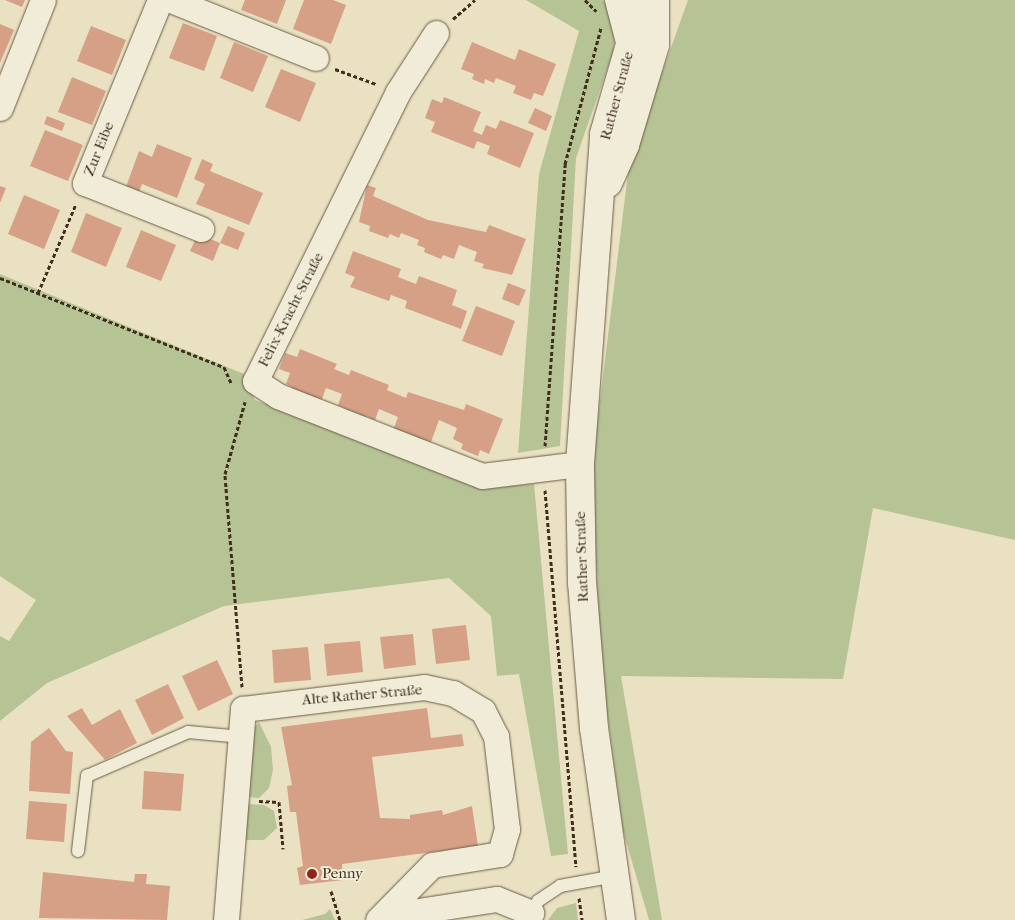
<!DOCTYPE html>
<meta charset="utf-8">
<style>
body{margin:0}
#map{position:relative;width:1015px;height:920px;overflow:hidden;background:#eae1c3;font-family:"IM FELL French Canon",serif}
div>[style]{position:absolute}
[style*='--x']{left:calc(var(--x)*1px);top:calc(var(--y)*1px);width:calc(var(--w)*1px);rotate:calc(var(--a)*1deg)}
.green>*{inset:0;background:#b6c395}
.building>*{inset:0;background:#d5a086}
.path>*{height:3px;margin-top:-1.5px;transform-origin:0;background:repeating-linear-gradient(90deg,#3f2f1a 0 4px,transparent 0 6.5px)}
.roads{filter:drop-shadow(0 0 1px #6a5c44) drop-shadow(0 0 1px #6a5c44)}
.service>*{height:12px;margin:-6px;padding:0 6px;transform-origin:6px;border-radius:6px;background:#f1ecd8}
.minor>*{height:25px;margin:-12.5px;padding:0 12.5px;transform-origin:12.5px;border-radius:12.5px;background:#f1ecd8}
.secondary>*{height:28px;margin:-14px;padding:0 14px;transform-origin:14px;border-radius:14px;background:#f1ecd8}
.dots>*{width:14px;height:14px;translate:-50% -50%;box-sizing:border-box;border:2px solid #f1ecd8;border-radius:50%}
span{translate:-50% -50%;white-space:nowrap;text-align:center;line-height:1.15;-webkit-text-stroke:4px #f1ecd8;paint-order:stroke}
.street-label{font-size:15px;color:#3f2f1a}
.poi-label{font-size:15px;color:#3f2f1a}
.left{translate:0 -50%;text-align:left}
</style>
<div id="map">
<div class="green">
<div style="clip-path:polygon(526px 0,603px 0,617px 22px,613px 53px,576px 158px,560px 446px,518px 453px,539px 174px,579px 31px)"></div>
<div style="clip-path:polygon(688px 0,1015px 0,1015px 540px,873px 508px,843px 679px,621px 676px,662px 920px,649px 920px,623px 831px,602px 674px,591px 474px,629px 165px)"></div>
<div style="clip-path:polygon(0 274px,244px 374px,255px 400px,480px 488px,534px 484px,568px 854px,551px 856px,519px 674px,497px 676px,491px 616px,449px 578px,224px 606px,47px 683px,0 721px,0 636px,9px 641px,36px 600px,0 576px)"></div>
<div style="clip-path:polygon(259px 722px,271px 747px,273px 770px,269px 788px,259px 798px,248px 797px,253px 729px)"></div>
<div style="clip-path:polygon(247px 804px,264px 805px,274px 811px,277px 828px,264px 840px,243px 840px)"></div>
<div style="clip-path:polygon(576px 903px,578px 920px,548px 920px,557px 908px)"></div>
<div style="clip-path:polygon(330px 909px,335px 920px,302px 920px,325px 914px)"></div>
</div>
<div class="building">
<div style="clip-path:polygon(5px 0,25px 0,22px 7px)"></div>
<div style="clip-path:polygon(245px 0,286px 0,277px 24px,241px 10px)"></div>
<div style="clip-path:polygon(304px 0,333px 0,346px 5px,331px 44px,293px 29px)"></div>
<div style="clip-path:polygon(183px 23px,217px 36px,204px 71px,169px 58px)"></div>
<div style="clip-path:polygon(0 24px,14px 30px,0 63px)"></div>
<div style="clip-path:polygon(91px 26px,126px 40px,112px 75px,77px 61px)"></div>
<div style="clip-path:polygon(234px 42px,268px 56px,253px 92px,220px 78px)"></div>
<div style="clip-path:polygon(472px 42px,515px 60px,519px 49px,556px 64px,543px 96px,534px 93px,531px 100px,513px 93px,516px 86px,496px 78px,494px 83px,485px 79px,484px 84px,472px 79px,474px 74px,461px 69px)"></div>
<div style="clip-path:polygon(281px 69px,316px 83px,300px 122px,265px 107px)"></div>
<div style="clip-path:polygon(72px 77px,106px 91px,92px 125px,58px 112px)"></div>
<div style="clip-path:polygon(444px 97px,481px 112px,473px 131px,482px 135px,486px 125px,496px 129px,500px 120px,534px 133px,520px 168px,487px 154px,490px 146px,477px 141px,474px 149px,431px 132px,435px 122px,425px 118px,432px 99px,442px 103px)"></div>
<div style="clip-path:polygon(535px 108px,552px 116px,546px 131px,528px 123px)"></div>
<div style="clip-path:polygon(47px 116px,65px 123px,62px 131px,44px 124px)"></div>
<div style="clip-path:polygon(45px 130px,83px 145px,68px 181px,30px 166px)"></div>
<div style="clip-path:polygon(157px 144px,192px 158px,177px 198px,142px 184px,139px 192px,126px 187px,139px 151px,152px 157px)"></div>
<div style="clip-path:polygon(202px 159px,213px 164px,210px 171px,263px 193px,249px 225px,196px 204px,205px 184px,194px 179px)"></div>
<div style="clip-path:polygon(367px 185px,376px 188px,373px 196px,428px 220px,486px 232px,489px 225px,526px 239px,512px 275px,482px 268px,484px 264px,474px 261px,477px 252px,459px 245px,454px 259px,443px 255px,441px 259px,424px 252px,425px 248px,417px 245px,419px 240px,401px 233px,399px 238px,390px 234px,388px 238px,369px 231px,370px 226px,359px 222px)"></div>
<div style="clip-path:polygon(0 186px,6px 188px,0 203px)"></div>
<div style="clip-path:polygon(24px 195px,60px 210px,44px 249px,8px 234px)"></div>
<div style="clip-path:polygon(86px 213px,122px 228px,106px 267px,71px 252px)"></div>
<div style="clip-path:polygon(228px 226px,245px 233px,238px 250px,220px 243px)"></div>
<div style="clip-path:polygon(141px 230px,176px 245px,161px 281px,126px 267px)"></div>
<div style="clip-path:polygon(198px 234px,220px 243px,213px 261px,190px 251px)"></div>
<div style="clip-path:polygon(353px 251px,401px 269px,398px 277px,416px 284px,419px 276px,457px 290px,452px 305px,467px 311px,461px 329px,405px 308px,407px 301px,391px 295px,389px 301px,350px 287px,355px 277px,345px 273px)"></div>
<div style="clip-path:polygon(508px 283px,526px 290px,519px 306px,502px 299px)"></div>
<div style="clip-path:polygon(476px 306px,515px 321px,502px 356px,462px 341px)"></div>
<div style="clip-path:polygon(300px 349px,337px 364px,334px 369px,349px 375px,351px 370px,389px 385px,387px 390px,406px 398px,408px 392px,464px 410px,466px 404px,503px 419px,489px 454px,480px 450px,478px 456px,461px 449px,463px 444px,453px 439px,457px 428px,439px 420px,431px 442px,421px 439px,420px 443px,394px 428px,398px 417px,379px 409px,375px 420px,366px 416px,364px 421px,345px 414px,347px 409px,338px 405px,342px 394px,326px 388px,322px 399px,291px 392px,292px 387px,286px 384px,290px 373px,279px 369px,285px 353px,297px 357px)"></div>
<div style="clip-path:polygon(466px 625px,470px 660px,436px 664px,432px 629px)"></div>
<div style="clip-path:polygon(413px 634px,416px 665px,384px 669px,380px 637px)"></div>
<div style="clip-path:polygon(360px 641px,363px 672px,327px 676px,324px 644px)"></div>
<div style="clip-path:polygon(308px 647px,311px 680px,274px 683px,272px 650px)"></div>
<div style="clip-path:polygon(217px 660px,233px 694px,198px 711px,182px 676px)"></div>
<div style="clip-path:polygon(168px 684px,184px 718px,152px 735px,135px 700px)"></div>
<div style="clip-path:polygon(82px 708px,92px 725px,120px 709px,137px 743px,105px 760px,67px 716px)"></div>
<div style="clip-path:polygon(427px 708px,431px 738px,462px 734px,464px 746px,372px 757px,380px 818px,410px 819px,410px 815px,442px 810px,443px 815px,472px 806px,478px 846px,342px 864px,343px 880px,300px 885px,297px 868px,303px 866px,296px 812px,290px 812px,287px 786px,292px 785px,281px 727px)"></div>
<div style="clip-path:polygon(49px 728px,66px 751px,73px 752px,70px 794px,29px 791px,31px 742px)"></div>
<div style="clip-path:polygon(144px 771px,184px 774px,181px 811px,142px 809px)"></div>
<div style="clip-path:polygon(29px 801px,67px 804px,64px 842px,26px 839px)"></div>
<div style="clip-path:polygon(43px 872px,134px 882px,135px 874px,147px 874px,146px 884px,170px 886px,167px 920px,39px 918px)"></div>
</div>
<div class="path">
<div style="--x:585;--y:0;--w:16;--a:45"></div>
<div style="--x:453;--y:19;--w:29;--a:-41"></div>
<div style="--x:335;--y:69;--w:44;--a:20.1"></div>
<div style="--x:0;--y:278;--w:241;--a:21.7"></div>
<div style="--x:224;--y:367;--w:17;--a:66"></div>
<div style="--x:38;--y:293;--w:97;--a:-66.9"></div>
<div style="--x:545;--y:446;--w:283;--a:-85.9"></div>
<div style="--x:565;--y:164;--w:141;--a:-75.2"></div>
<div style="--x:545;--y:490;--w:378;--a:85.3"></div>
<div style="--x:242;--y:687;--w:214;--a:-94.6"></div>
<div style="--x:225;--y:474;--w:75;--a:-74.5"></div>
<div style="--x:259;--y:801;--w:20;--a:3"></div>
<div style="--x:279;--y:802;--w:47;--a:85.1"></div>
<div style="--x:331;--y:891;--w:30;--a:73"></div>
<div style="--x:579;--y:898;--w:22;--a:82"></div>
</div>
<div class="roads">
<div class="service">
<div style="--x:78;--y:851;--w:76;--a:-83.2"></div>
<div style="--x:87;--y:776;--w:110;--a:-23.5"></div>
<div style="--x:188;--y:732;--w:54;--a:5.3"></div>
<div style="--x:530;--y:916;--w:17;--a:-62"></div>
<div style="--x:538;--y:901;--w:27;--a:-34"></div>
<div style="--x:560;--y:886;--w:56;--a:-10.3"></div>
</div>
<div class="minor">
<div style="--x:160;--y:0;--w:198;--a:112.3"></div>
<div style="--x:85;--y:183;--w:125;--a:21.6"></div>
<div style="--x:171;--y:0;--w:156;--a:21.8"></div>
<div style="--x:436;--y:33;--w:70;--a:122.8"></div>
<div style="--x:398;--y:92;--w:322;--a:116.3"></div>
<div style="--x:255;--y:381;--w:27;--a:33"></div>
<div style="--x:278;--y:396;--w:219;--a:21.4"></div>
<div style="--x:482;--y:476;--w:99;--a:-7"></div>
<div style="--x:0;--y:108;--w:116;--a:-68.3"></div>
<div style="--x:394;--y:904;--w:14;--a:39"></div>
<div style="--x:405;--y:913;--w:93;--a:-8.7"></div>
<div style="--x:497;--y:899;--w:37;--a:22"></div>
<div style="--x:226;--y:920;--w:212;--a:-85.4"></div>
<div style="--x:243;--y:709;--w:182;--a:-6.9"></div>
<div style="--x:424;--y:687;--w:30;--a:12"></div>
<div style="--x:453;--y:693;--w:35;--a:31"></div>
<div style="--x:483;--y:711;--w:28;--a:63"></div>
<div style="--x:496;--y:736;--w:94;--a:83.3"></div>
<div style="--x:507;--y:829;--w:26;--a:106"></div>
<div style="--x:500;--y:854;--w:69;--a:170.8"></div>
<div style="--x:432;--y:865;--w:77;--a:134.5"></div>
</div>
<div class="secondary">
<div style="--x:619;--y:0;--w:43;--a:75.3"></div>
<div style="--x:608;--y:183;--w:42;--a:-65.9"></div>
<div style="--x:625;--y:145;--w:104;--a:-73.3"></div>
<div style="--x:655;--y:45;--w:45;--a:-90"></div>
<div style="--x:621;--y:920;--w:194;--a:-98"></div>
<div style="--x:594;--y:728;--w:145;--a:-94.7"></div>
<div style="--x:582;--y:583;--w:119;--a:-91"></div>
<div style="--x:580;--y:464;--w:331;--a:-85.8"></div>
<div style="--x:604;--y:134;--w:140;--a:-73.8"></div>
</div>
</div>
<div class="dots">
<div style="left:312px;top:874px;background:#8f2418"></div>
</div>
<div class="street-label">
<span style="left:617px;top:96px;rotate:-75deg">Rather Straße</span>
<span style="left:99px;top:149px;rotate:-68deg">Zur Eibe</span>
<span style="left:291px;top:310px;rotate:-63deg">Felix-Kracht-Straße</span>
<span style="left:582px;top:557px;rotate:-92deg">Rather Straße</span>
<span style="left:362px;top:695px;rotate:-5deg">Alte Rather Straße</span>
</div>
<div class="poi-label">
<span class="left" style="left:322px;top:874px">Penny</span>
</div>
</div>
